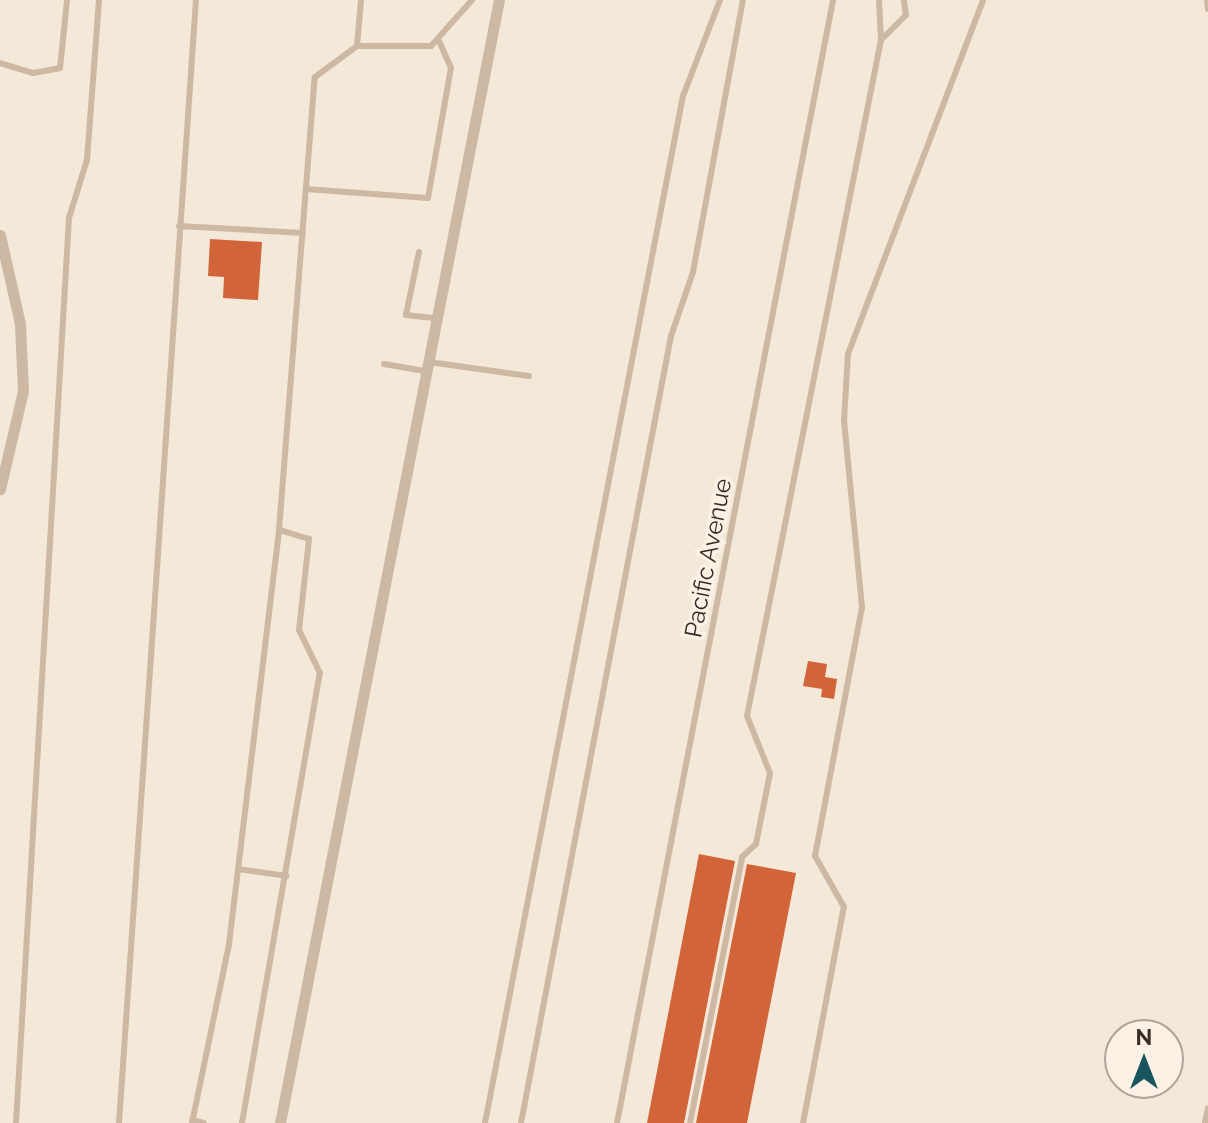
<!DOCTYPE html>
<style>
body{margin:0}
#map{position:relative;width:1208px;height:1123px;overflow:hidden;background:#f4e8d9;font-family:Raleway,sans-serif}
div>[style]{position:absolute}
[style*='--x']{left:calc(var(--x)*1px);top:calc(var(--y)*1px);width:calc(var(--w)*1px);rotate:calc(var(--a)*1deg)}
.building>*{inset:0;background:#d16539}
.service>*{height:6px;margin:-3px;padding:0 3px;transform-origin:3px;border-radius:3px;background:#cdb8a4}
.minor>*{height:11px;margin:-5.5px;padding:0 5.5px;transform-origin:5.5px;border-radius:5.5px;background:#cdb8a4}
span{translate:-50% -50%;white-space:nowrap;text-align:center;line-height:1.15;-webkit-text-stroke:7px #fbf2e5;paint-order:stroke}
.street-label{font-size:24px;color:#372c26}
.north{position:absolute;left:1104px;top:1019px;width:80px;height:80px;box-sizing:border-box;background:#fbf2e5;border:2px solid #ada399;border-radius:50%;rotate:0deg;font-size:22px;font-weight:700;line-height:32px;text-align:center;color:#372c26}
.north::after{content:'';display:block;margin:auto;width:28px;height:36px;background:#18555c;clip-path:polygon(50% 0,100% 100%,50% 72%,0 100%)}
</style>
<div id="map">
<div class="building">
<div style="clip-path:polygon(210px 239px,262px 242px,258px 300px,223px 298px,224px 277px,208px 276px)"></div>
<div style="clip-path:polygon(808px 661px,827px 664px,825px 677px,837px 679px,834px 699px,821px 697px,822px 689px,803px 686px)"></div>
<div style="clip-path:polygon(699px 854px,735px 861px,684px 1123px,647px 1123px)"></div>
<div style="clip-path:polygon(747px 864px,796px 873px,747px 1123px,696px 1123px)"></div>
</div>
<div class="service">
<div style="--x:879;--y:0;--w:40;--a:87.1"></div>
<div style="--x:881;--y:40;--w:35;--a:-45"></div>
<div style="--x:906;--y:15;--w:15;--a:-98"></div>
<div style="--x:1207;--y:0;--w:9;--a:84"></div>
<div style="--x:357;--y:46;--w:46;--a:-85"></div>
<div style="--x:0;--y:63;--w:34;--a:17"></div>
<div style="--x:33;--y:73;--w:27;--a:-10"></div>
<div style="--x:60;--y:68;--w:68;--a:-84.1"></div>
<div style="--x:306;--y:189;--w:122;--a:4.2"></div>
<div style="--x:428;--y:198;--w:132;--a:-80"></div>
<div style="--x:451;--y:68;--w:30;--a:-114"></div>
<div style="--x:179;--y:226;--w:124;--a:3.2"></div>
<div style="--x:419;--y:252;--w:64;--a:101.7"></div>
<div style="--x:406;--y:315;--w:28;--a:6"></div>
<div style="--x:429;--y:362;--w:101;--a:8"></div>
<div style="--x:384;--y:364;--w:41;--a:9.9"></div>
<div style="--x:238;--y:869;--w:49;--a:8.1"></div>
<div style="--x:192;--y:1120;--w:12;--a:14"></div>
<div style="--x:16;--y:1123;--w:907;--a:-86.65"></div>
<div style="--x:69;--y:218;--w:61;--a:-72.8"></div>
<div style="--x:87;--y:160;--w:160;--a:-85.7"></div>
<div style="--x:119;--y:1123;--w:1126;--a:-86.08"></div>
<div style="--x:192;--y:1123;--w:183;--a:-78.3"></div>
<div style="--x:229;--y:944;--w:417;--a:-83.1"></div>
<div style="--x:279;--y:530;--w:454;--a:-85.5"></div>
<div style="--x:315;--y:77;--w:52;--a:-36.4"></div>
<div style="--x:357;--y:46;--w:74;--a:0"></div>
<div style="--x:431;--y:46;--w:62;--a:-48.3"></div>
<div style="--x:242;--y:1123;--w:457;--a:-80.2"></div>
<div style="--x:320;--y:673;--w:48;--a:-116"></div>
<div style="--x:299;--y:630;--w:92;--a:-83.7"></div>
<div style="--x:309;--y:539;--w:31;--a:-163"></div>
<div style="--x:485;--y:1123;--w:1046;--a:-79.09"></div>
<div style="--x:683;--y:96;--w:103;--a:-68.9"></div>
<div style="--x:521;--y:1123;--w:801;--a:-79.21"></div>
<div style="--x:671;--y:336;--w:68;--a:-71"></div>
<div style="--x:693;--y:272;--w:277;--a:-79.6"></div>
<div style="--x:617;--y:1123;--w:1144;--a:-79.11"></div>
<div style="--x:690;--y:1123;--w:271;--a:-78.9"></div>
<div style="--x:742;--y:857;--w:19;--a:-43"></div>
<div style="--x:756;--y:844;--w:72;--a:-78.8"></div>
<div style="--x:770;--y:773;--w:61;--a:-112"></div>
<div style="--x:747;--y:716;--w:689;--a:-78.79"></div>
<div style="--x:803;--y:1123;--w:220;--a:-79.3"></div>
<div style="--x:844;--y:907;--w:59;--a:-119.6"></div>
<div style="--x:815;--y:856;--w:253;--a:-79.3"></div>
<div style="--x:862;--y:607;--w:187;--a:-95.5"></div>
<div style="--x:844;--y:421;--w:67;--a:-86.6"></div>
<div style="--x:848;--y:354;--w:379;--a:-69.1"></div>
<div style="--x:1205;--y:1123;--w:15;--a:-79"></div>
</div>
<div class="minor">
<div style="--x:0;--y:235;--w:91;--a:77.3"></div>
<div style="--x:20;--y:324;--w:67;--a:87.4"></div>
<div style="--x:23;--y:391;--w:101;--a:103.2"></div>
<div style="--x:280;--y:1123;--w:1144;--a:-78.97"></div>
</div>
<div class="street-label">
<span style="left:708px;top:558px;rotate:-79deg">Pacific Avenue</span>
</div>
<div class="north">N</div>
</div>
